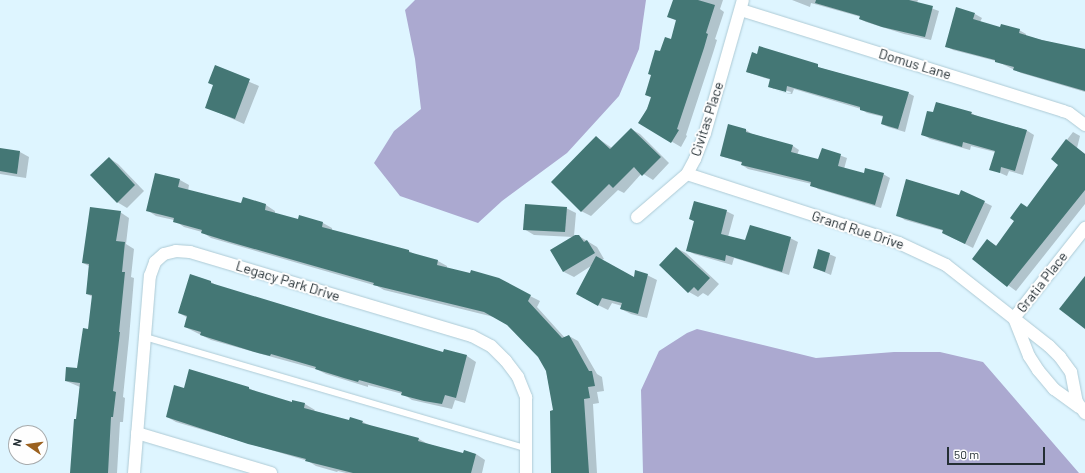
<!DOCTYPE html>
<style>
body{margin:0}
#map{position:relative;width:1085px;height:473px;overflow:hidden;background:#def5ff;font-family:Barlow,sans-serif}
div>[style]{position:absolute}
[style*='--x']{left:calc(var(--x)*1px);top:calc(var(--y)*1px);width:calc(var(--w)*1px);rotate:calc(var(--a)*1deg)}
.water>*{inset:0;background:#aba9d0}
.shadow>*{inset:0;background:#0003}
.building>*{inset:0;background:#447775}
.roads{filter:drop-shadow(0 0 1px #adcad5) drop-shadow(0 0 1px #adcad5)}
.lane>*{height:6px;margin:-3px;padding:0 3px;transform-origin:3px;border-radius:3px;background:#fff}
.street>*{height:12px;margin:-6px;padding:0 6px;transform-origin:6px;border-radius:6px;background:#fff}
span{translate:-50% -50%;white-space:nowrap;text-align:center;line-height:1.15;-webkit-text-stroke:4px #fefefe;paint-order:stroke}
.street-label{font-size:14px;color:#242f34}
.north{position:absolute;left:8px;top:425px;width:40px;height:40px;box-sizing:border-box;background:#fefefe;border:1px solid #a7abad;border-radius:50%;rotate:283deg;font-size:11px;font-weight:700;line-height:16px;text-align:center;color:#242f34}
.north::after{content:'';display:block;margin:auto;width:14px;height:18px;background:#9b611f;clip-path:polygon(50% 0,100% 100%,50% 72%,0 100%)}
.scale{position:absolute;left:947px;top:447px;width:98px;height:18px;box-sizing:border-box;border:2px solid #242f34;border-top:0;padding-left:5px;font-size:12px;line-height:14px;white-space:nowrap;color:#242f34;-webkit-text-stroke:3px #fefefe;paint-order:stroke}
</style>
<div id="map">
<div class="water">
<div style="clip-path:polygon(415px 0,646px 0,639px 49px,619px 96px,567px 153px,502px 201px,478px 223px,400px 196px,374px 163px,394px 131px,421px 109px,415px 59px,405px 10px)"></div>
<div style="clip-path:polygon(697px 329px,816px 358px,894px 352px,940px 352px,983px 362px,1079px 473px,643px 473px,641px 390px,659px 351px,687px 333px)"></div>
</div>
<div class="shadow">
<div style="clip-path:polygon(674px 0,723px 0,720px 9px,724px 12px,715px 39px,717px 40px,713px 53px,686px 135px,687px 136px,681px 147px,640px 123px,652px 98px,646px 95px,661px 53px,671px 40px,677px 21px,669px 17px)"></div>
<div style="clip-path:polygon(792px 0,918px 0,917px 3px,939px 11px,931px 40px,904px 34px,866px 22px,860px 19px,861px 17px,811px 3px,810px 7px)"></div>
<div style="clip-path:polygon(975px 14px,982px 18px,980px 22px,1001px 28px,1019px 30px,1026px 34px,1026px 36px,1085px 51px,1085px 92px,1021px 73px,996px 61px,953px 50px,946px 46px)"></div>
<div style="clip-path:polygon(760px 47px,824px 69px,908px 93px,914px 96px,905px 132px,888px 127px,882px 124px,884px 117px,867px 113px,861px 109px,794px 89px,792px 94px,775px 90px,790px 94px,791px 92px,774px 87px,774px 89px,769px 86px,771px 80px,747px 72px,758px 55px)"></div>
<div style="clip-path:polygon(215px 67px,259px 86px,244px 124px,206px 107px,214px 85px)"></div>
<div style="clip-path:polygon(971px 113px,979px 117px,1026px 130px,1034px 135px,1023px 175px,1009px 171px,1007px 176px,991px 169px,995px 152px,971px 146px,970px 150px,930px 139px,922px 134px)"></div>
<div style="clip-path:polygon(631px 129px,640px 134px,669px 163px,653px 180px,642px 173px,624px 193px,618px 190px,591px 216px,581px 211px,596px 137px,612px 148px)"></div>
<div style="clip-path:polygon(746px 130px,752px 134px,793px 146px,799px 150px,797px 155px,819px 161px,823px 149px,847px 158px,844px 169px,865px 175px,883px 174px,890px 178px,881px 208px,818px 189px,812px 184px,748px 169px,742px 165px,743px 163px,721px 156px)"></div>
<div style="clip-path:polygon(1073px 132px,1080px 136px,1077px 148px,1085px 154px,1085px 204px,1016px 291px,973px 259px,987px 240px,997px 246px,1027px 208px,1059px 165px,1052px 159px)"></div>
<div style="clip-path:polygon(0 149px,20px 152px,29px 157px,26px 178px,0 174px)"></div>
<div style="clip-path:polygon(109px 158px,118px 164px,144px 191px,127px 208px,117px 202px)"></div>
<div style="clip-path:polygon(180px 180px,189px 185px,188px 191px,242px 205px,243px 199px,266px 205px,275px 211px,275px 214px,299px 221px,323px 223px,332px 228px,332px 231px,409px 251px,416px 255px,438px 261px,447px 266px,447px 269px,530px 296px,540px 301px,537px 307px,565px 338px,569px 336px,578px 341px,597px 374px,602px 377px,604px 391px,597px 392px,599px 403px,593px 404px,597px 473px,552px 473px,554px 411px,546px 370px,539px 357px,508px 325px,494px 317px,384px 290px,377px 286px,211px 238px,202px 232px,184px 227px,174px 220px,156px 216px,147px 210px)"></div>
<div style="clip-path:polygon(960px 197px,984px 202px,992px 206px,973px 248px,951px 237px,944px 231px,905px 220px,897px 215px)"></div>
<div style="clip-path:polygon(566px 208px,576px 213px,574px 236px,579px 236px,597px 247px,604px 259px,601px 260px,635px 278px,647px 275px,657px 280px,647px 318px,631px 314px,621px 309px,622px 306px,612px 303px,608px 310px,586px 299px,591px 266px,574px 277px,564px 272px,551px 251px,573px 237px,534px 235px,524px 229px)"></div>
<div style="clip-path:polygon(726px 211px,734px 215px,728px 237px,746px 241px,790px 238px,798px 242px,789px 275px,734px 258px,732px 265px,694px 254px,687px 250px,695px 222px,690px 219px)"></div>
<div style="clip-path:polygon(120px 212px,129px 218px,126px 244px,134px 249px,131px 277px,134px 278px,129px 338px,123px 397px,125px 398px,123px 422px,120px 422px,117px 473px,71px 473px,80px 387px,66px 381px,78px 369px,89px 330px,93px 297px,87px 294px,89px 266px,83px 263px)"></div>
<div style="clip-path:polygon(676px 248px,686px 253px,719px 284px,708px 296px,703px 293px,698px 297px,689px 292px)"></div>
<div style="clip-path:polygon(819px 250px,836px 257px,831px 275px,814px 268px)"></div>
<div style="clip-path:polygon(211px 282px,221px 288px,444px 353px,467px 356px,476px 362px,465px 403px,455px 400px,452px 409px,412px 400px,403px 394px,368px 385px,368px 387px,326px 374px,316px 369px,211px 340px,185px 327px,188px 318px,179px 313px)"></div>
<div style="clip-path:polygon(190px 370px,249px 388px,257px 393px,292px 403px,293px 401px,305px 404px,315px 410px,314px 411px,349px 421px,363px 422px,371px 426px,419px 439px,428px 444px,464px 455px,465px 452px,476px 454px,485px 460px,482px 473px,346px 473px,338px 471px,337px 472px,316px 466px,308px 461px,176px 422px,167px 417px,185px 389px)"></div>
</div>
<div class="building">
<div style="clip-path:polygon(673px 0,698px 0,715px 5px,706px 33px,708px 34px,704px 48px,677px 129px,679px 130px,671px 143px,638px 123px,647px 109px,651px 97px,645px 95px,651px 75px,648px 74px,655px 50px,660px 51px,665px 37px,671px 39px,676px 20px,667px 17px)"></div>
<div style="clip-path:polygon(816px 0,909px 0,933px 6px,925px 37px,882px 27px,859px 19px,860px 16px,815px 3px)"></div>
<div style="clip-path:polygon(956px 7px,975px 13px,973px 19px,1000px 27px,1001px 24px,1020px 29px,1019px 33px,1042px 40px,1085px 49px,1085px 91px,1013px 70px,1014px 67px,995px 62px,995px 60px,945px 47px)"></div>
<div style="clip-path:polygon(759px 46px,818px 64px,818px 67px,909px 92px,898px 129px,881px 124px,883px 116px,860px 110px,860px 107px,787px 86px,786px 92px,768px 87px,770px 79px,746px 72px,752px 52px,757px 54px)"></div>
<div style="clip-path:polygon(215px 65px,250px 79px,235px 119px,205px 108px,213px 85px,208px 83px)"></div>
<div style="clip-path:polygon(936px 102px,972px 112px,971px 114px,1027px 130px,1015px 171px,1001px 167px,1000px 173px,989px 170px,995px 151px,963px 142px,962px 147px,921px 135px,927px 111px,933px 112px)"></div>
<div style="clip-path:polygon(728px 124px,746px 129px,746px 132px,793px 145px,791px 152px,818px 159px,822px 148px,841px 154px,838px 166px,864px 173px,865px 168px,884px 173px,875px 205px,810px 186px,811px 182px,741px 165px,742px 162px,720px 156px)"></div>
<div style="clip-path:polygon(631px 128px,661px 157px,642px 176px,634px 167px,613px 188px,609px 184px,581px 212px,551px 182px,596px 136px,610px 149px)"></div>
<div style="clip-path:polygon(1066px 139px,1085px 154px,1085px 190px,1007px 287px,972px 259px,987px 239px,996px 246px,1014px 221px,1010px 218px,1021px 203px,1027px 207px,1058px 165px,1051px 159px)"></div>
<div style="clip-path:polygon(0 148px,20px 151px,17px 174px,0 171px)"></div>
<div style="clip-path:polygon(109px 157px,135px 185px,117px 203px,90px 175px)"></div>
<div style="clip-path:polygon(155px 173px,180px 179px,178px 187px,241px 203px,243px 197px,266px 204px,265px 210px,298px 219px,299px 215px,323px 222px,322px 227px,409px 250px,409px 252px,438px 260px,437px 265px,470px 273px,471px 270px,499px 278px,531px 295px,528px 301px,562px 338px,569px 335px,589px 371px,592px 371px,595px 386px,588px 387px,590px 398px,584px 399px,589px 473px,551px 473px,550px 411px,553px 410px,546px 371px,538px 357px,507px 325px,484px 312px,373px 285px,374px 283px,230px 242px,201px 233px,202px 230px,173px 222px,174px 218px,146px 211px)"></div>
<div style="clip-path:polygon(906px 179px,959px 195px,961px 190px,985px 201px,965px 244px,942px 233px,943px 230px,896px 216px)"></div>
<div style="clip-path:polygon(694px 201px,727px 210px,721px 234px,745px 240px,750px 225px,791px 237px,782px 272px,726px 255px,725px 261px,686px 251px,694px 221px,689px 219px)"></div>
<div style="clip-path:polygon(525px 204px,567px 207px,565px 232px,523px 230px)"></div>
<div style="clip-path:polygon(90px 207px,121px 211px,116px 241px,125px 242px,122px 272px,125px 272px,119px 332px,120px 332px,113px 391px,116px 392px,113px 417px,111px 417px,108px 473px,70px 473px,74px 419px,76px 419px,80px 383px,65px 381px,66px 367px,77px 368px,83px 328px,88px 329px,92px 295px,86px 294px,89px 264px,82px 263px)"></div>
<div style="clip-path:polygon(575px 235px,579px 235px,584px 242px,587px 240px,595px 253px,563px 272px,550px 250px)"></div>
<div style="clip-path:polygon(676px 247px,710px 278px,698px 291px,694px 287px,688px 293px,659px 265px)"></div>
<div style="clip-path:polygon(818px 249px,830px 253px,825px 272px,813px 268px)"></div>
<div style="clip-path:polygon(596px 256px,634px 277px,635px 270px,648px 274px,638px 314px,620px 309px,622px 303px,602px 298px,598px 306px,576px 294px)"></div>
<div style="clip-path:polygon(190px 274px,211px 281px,211px 283px,323px 317px,443px 352px,444px 349px,467px 355px,456px 398px,445px 395px,442px 404px,424px 401px,401px 395px,402px 392px,359px 380px,358px 382px,344px 378px,315px 369px,316px 367px,271px 354px,270px 356px,258px 353px,200px 335px,201px 332px,184px 327px,187px 316px,178px 313px)"></div>
<div style="clip-path:polygon(1085px 276px,1085px 329px,1059px 309px)"></div>
<div style="clip-path:polygon(189px 369px,249px 387px,249px 389px,292px 402px,292px 400px,305px 403px,304px 408px,349px 420px,350px 417px,363px 421px,362px 423px,419px 438px,418px 441px,463px 453px,464px 450px,476px 454px,471px 473px,353px 473px,305px 461px,306px 459px,248px 444px,166px 417px,174px 385px,184px 388px)"></div>
</div>
<div class="roads">
<div class="lane">
<div style="--x:145;--y:337;--w:396;--a:16.3"></div>
</div>
<div class="street">
<div style="--x:741;--y:10;--w:337;--a:17.4"></div>
<div style="--x:1063;--y:111;--w:6;--a:18"></div>
<div style="--x:1069;--y:113;--w:20;--a:37"></div>
<div style="--x:687;--y:174;--w:223;--a:18"></div>
<div style="--x:899;--y:243;--w:52;--a:25.1"></div>
<div style="--x:946;--y:265;--w:131;--a:38.2"></div>
<div style="--x:1049;--y:346;--w:16;--a:45"></div>
<div style="--x:1060;--y:357;--w:19;--a:54"></div>
<div style="--x:1071;--y:372;--w:31;--a:79"></div>
<div style="--x:1077;--y:402;--w:14;--a:54"></div>
<div style="--x:637;--y:217;--w:66;--a:-40.7"></div>
<div style="--x:687;--y:174;--w:17;--a:-62"></div>
<div style="--x:695;--y:159;--w:28;--a:-69"></div>
<div style="--x:705;--y:133;--w:138;--a:-74.1"></div>
<div style="--x:1014;--y:318;--w:41;--a:68.5"></div>
<div style="--x:1029;--y:356;--w:17;--a:57"></div>
<div style="--x:1038;--y:370;--w:25;--a:50"></div>
<div style="--x:1054;--y:389;--w:31;--a:36"></div>
<div style="--x:1014;--y:318;--w:115;--a:-51.7"></div>
<div style="--x:137;--y:433;--w:140;--a:16.6"></div>
<div style="--x:134;--y:473;--w:198;--a:-85.4"></div>
<div style="--x:150;--y:276;--w:15;--a:-70"></div>
<div style="--x:155;--y:262;--w:12;--a:-42"></div>
<div style="--x:164;--y:254;--w:12;--a:-14"></div>
<div style="--x:176;--y:251;--w:14;--a:4"></div>
<div style="--x:190;--y:252;--w:294;--a:16.6"></div>
<div style="--x:472;--y:336;--w:21;--a:28"></div>
<div style="--x:491;--y:346;--w:21;--a:45"></div>
<div style="--x:506;--y:361;--w:20;--a:53"></div>
<div style="--x:518;--y:377;--w:22;--a:68"></div>
<div style="--x:526;--y:397;--w:76;--a:90"></div>
</div>
</div>
<div class="street-label">
<span style="left:915px;top:64px;rotate:17deg">Domus Lane</span>
<span style="left:707px;top:119px;rotate:-72deg">Civitas Place</span>
<span style="left:858px;top:230px;rotate:18deg">Grand Rue Drive</span>
<span style="left:288px;top:281px;rotate:17deg">Legacy Park Drive</span>
<span style="left:1042px;top:282px;rotate:-52deg">Gratia Place</span>
</div>
<div class="north">N</div>
<div class="scale">50 m</div>
</div>
